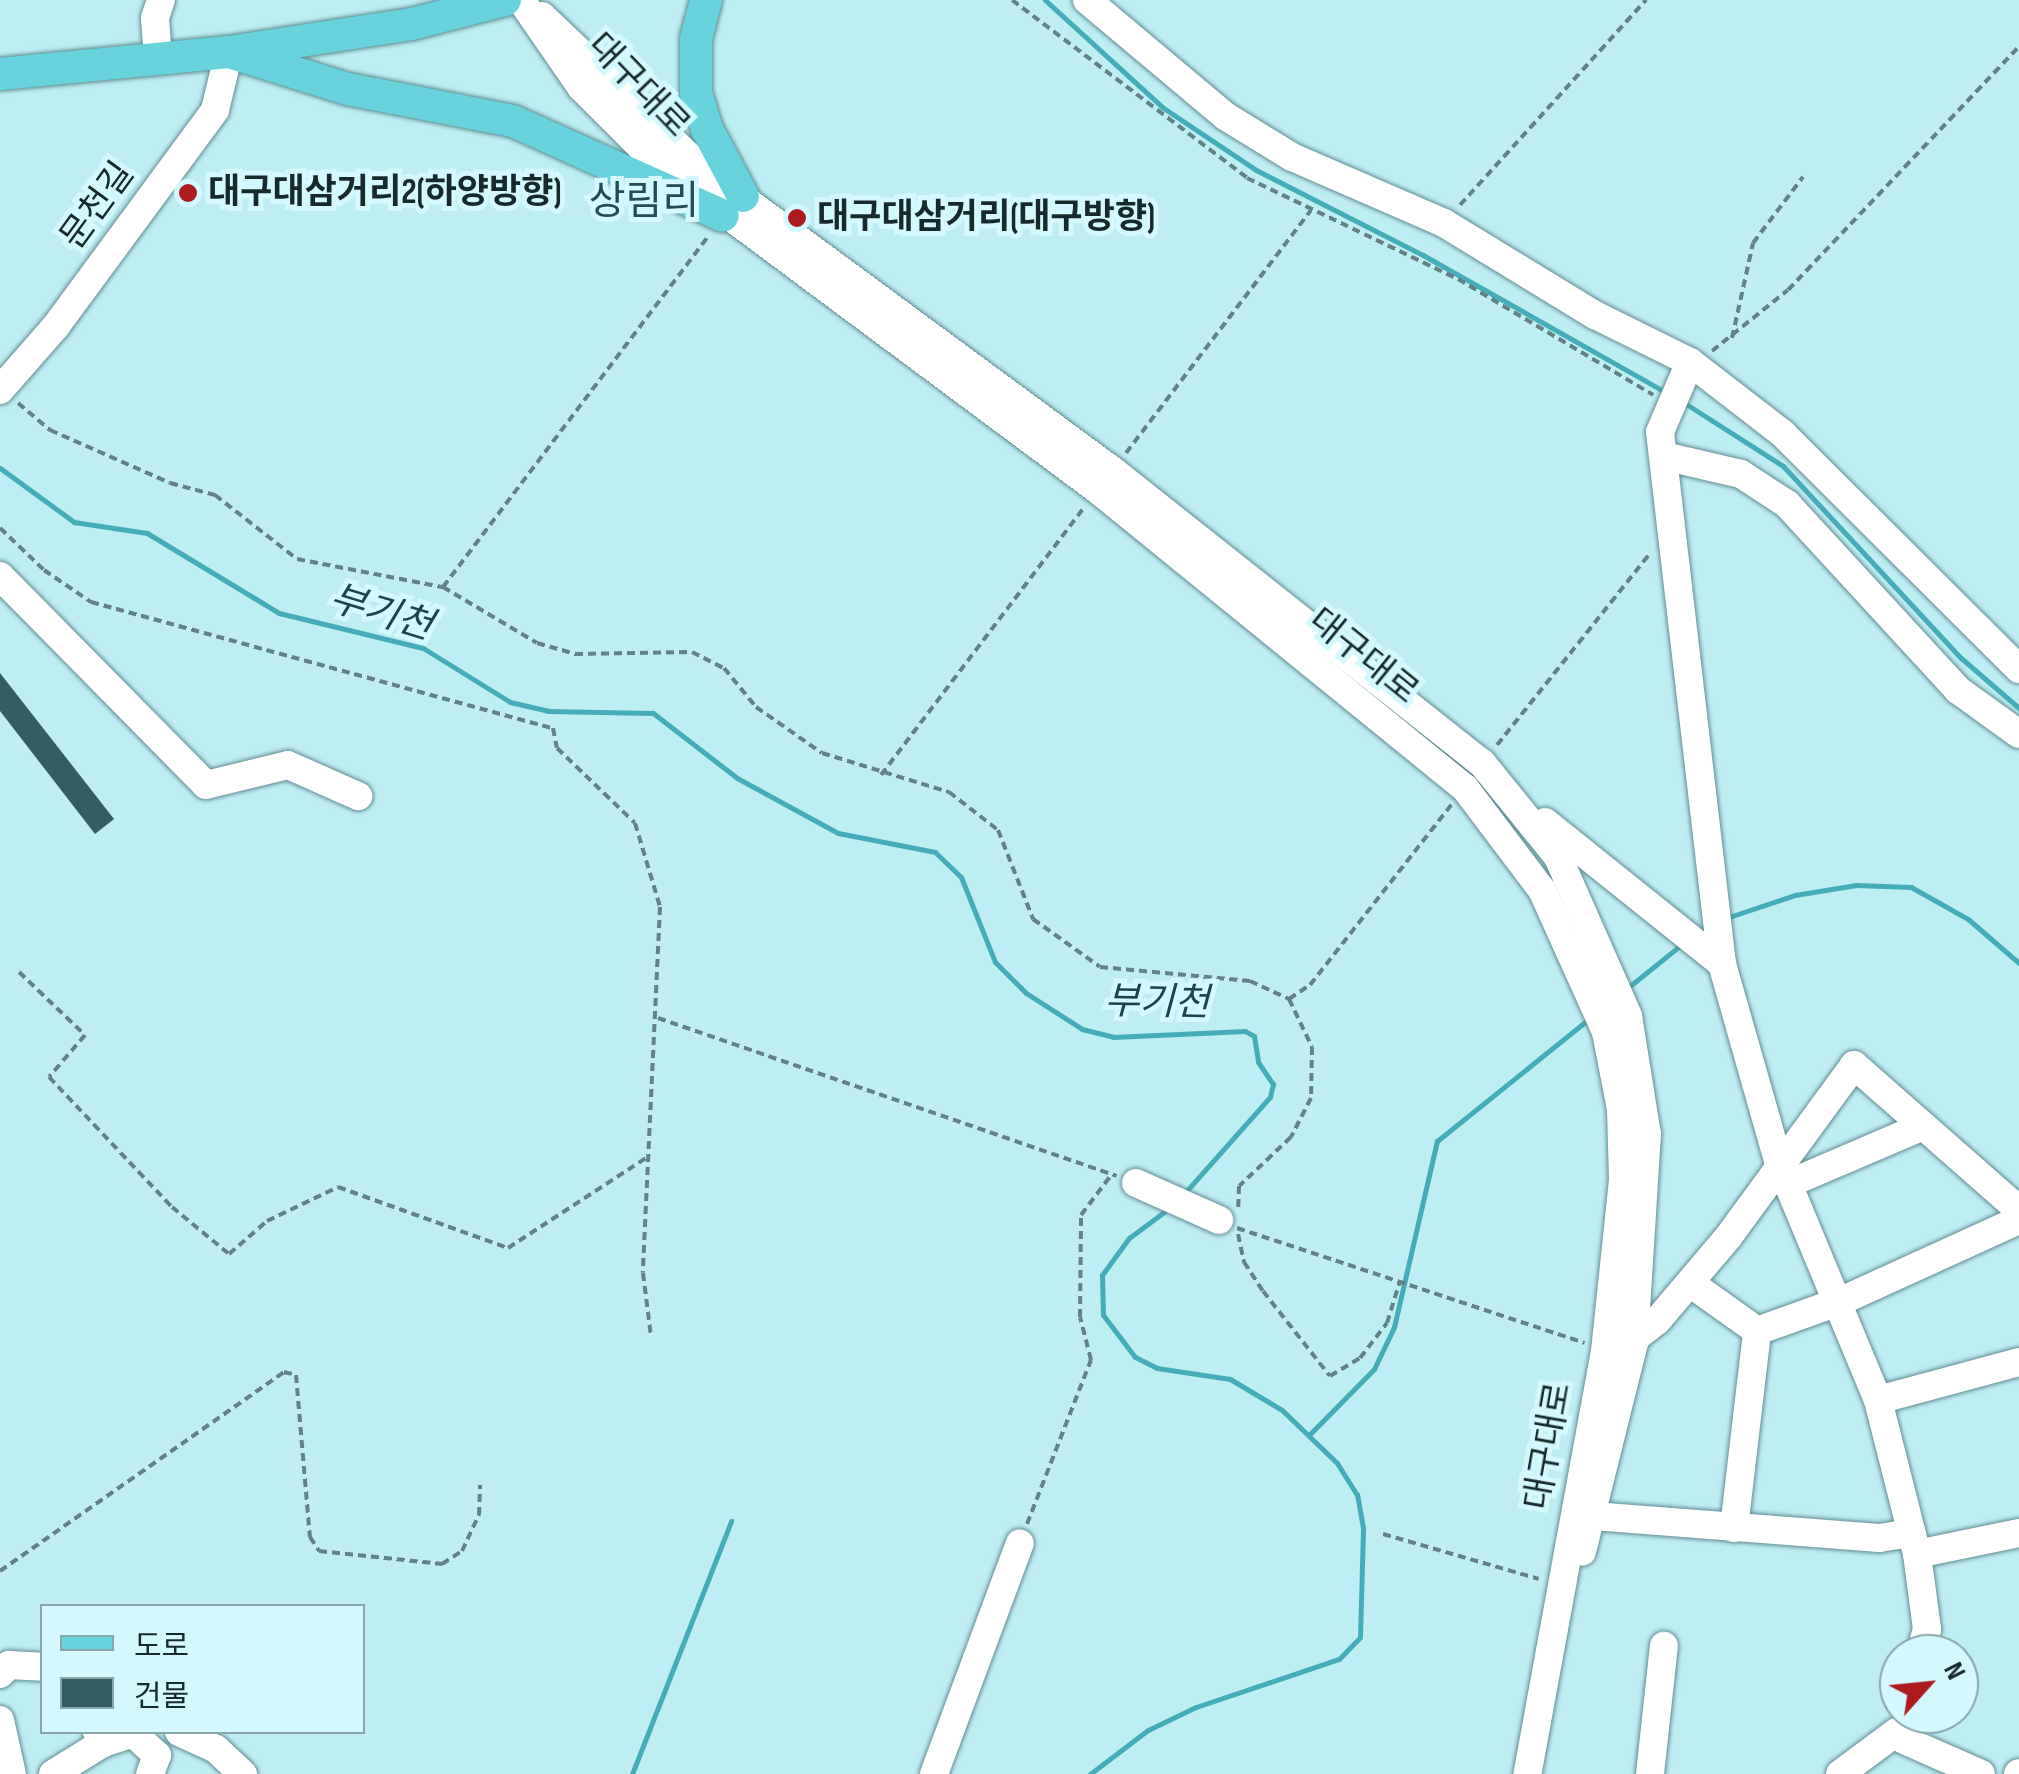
<!DOCTYPE html>
<meta charset="utf-8">
<style>
body{margin:0}
#map{position:relative;width:2019px;height:1774px;overflow:hidden;background:#beeef4;font-family:"Sofia Sans Condensed","Noto Sans KR",sans-serif}
div>[style]{position:absolute}
[style*='--x']{left:calc(var(--x)*1px);top:calc(var(--y)*1px);width:calc(var(--w)*1px);rotate:calc(var(--a)*1deg)}
.stream>*{height:5px;margin:-2.5px;padding:0 2.5px;transform-origin:2.5px;border-radius:2.5px;background:#47acb9}
.building>*{inset:0;background:#315d63}
.path>*{height:4px;margin-top:-2px;transform-origin:0;background:repeating-linear-gradient(90deg,#628286 0 8px,transparent 0 13px)}
.roads{filter:drop-shadow(0 0 2px #608d93) drop-shadow(0 0 2px #608d93)}
.minor>*{height:28px;margin:-14px;padding:0 14px;transform-origin:14px;border-radius:14px;background:#fff}
.major>*{height:32px;margin:-16px;padding:0 16px;transform-origin:16px;border-radius:16px;background:#68d3dd}
.dots>*{width:28px;height:28px;translate:-50% -50%;box-sizing:border-box;border:5px solid #d3f9fe;border-radius:50%}
span{translate:-50% -50%;white-space:nowrap;text-align:center;line-height:1.15;-webkit-text-stroke:10px #d3f9fe;paint-order:stroke}
.street-label{font-size:35px;color:#16292b}
.poi-label{font-size:35px;color:#16292b;font-weight:700}
.left{translate:0 -50%;text-align:left}
.water-label{font-size:38px;color:#19464c;font-style:italic}
.quarter-label{font-size:40px;color:#214d53}
.legend{position:absolute;left:40px;top:1604px;width:325px;height:130px;box-sizing:border-box;background:#d3f9fe;border:2px solid #87a6aa;margin:0;padding:12px 18px;list-style:none;font-size:30px;color:#16292b}
.legend li{display:flex;align-items:center;gap:20px;height:50px}
.legend b{width:50px;border:2px solid #87a6aa}
.north{position:absolute;left:1879px;top:1634px;width:100px;height:100px;box-sizing:border-box;background:#d3f9fe;border:2px solid #87a6aa;border-radius:50%;rotate:63deg;font-size:28px;font-weight:700;line-height:40px;text-align:center;color:#16292b}
.north::after{content:'';display:block;margin:auto;width:35px;height:45px;background:#ad1b1f;clip-path:polygon(50% 0,100% 100%,50% 72%,0 100%)}
</style>
<div id="map">
<div class="stream">
<div style="--x:1045;--y:0;--w:159;--a:42.4"></div>
<div style="--x:1162;--y:107;--w:113;--a:33.8"></div>
<div style="--x:1256;--y:170;--w:187;--a:27"></div>
<div style="--x:1423;--y:255;--w:278;--a:29.5"></div>
<div style="--x:1683;--y:402;--w:119;--a:32.6"></div>
<div style="--x:1783;--y:466;--w:262;--a:47.2"></div>
<div style="--x:1961;--y:658;--w:77;--a:40.8"></div>
<div style="--x:0;--y:468;--w:92;--a:36.1"></div>
<div style="--x:74;--y:522;--w:74;--a:8.6"></div>
<div style="--x:147;--y:533;--w:154;--a:31.2"></div>
<div style="--x:279;--y:613;--w:148;--a:13.7"></div>
<div style="--x:423;--y:648;--w:102;--a:31.8"></div>
<div style="--x:510;--y:702;--w:39;--a:13"></div>
<div style="--x:548;--y:711;--w:105;--a:1.1"></div>
<div style="--x:653;--y:713;--w:106;--a:37.7"></div>
<div style="--x:737;--y:778;--w:115;--a:28.6"></div>
<div style="--x:838;--y:833;--w:99;--a:11.1"></div>
<div style="--x:935;--y:852;--w:36;--a:44"></div>
<div style="--x:961;--y:877;--w:92;--a:68.2"></div>
<div style="--x:995;--y:962;--w:44;--a:45"></div>
<div style="--x:1026;--y:993;--w:67;--a:32.7"></div>
<div style="--x:1082;--y:1029;--w:32;--a:14"></div>
<div style="--x:1113;--y:1037;--w:132;--a:-2.6"></div>
<div style="--x:1245;--y:1031;--w:10;--a:29"></div>
<div style="--x:1254;--y:1036;--w:26;--a:81"></div>
<div style="--x:1258;--y:1062;--w:27;--a:56"></div>
<div style="--x:1273;--y:1084;--w:13;--a:103"></div>
<div style="--x:1270;--y:1097;--w:131;--a:131.6"></div>
<div style="--x:1726;--y:918;--w:73;--a:-18.4"></div>
<div style="--x:1795;--y:895;--w:62;--a:-9.3"></div>
<div style="--x:1856;--y:885;--w:55;--a:2.1"></div>
<div style="--x:1911;--y:887;--w:65;--a:29.3"></div>
<div style="--x:1968;--y:919;--w:67;--a:40.8"></div>
<div style="--x:1625;--y:990;--w:73;--a:-38.9"></div>
<div style="--x:1309;--y:1435;--w:93;--a:-45.4"></div>
<div style="--x:1374;--y:1369;--w:47;--a:-64.5"></div>
<div style="--x:1394;--y:1327;--w:191;--a:-77"></div>
<div style="--x:1437;--y:1141;--w:195;--a:-38.8"></div>
<div style="--x:632;--y:1774;--w:272;--a:-68.6"></div>
<div style="--x:1090;--y:1774;--w:73;--a:-37.2"></div>
<div style="--x:1148;--y:1730;--w:53;--a:-25.6"></div>
<div style="--x:1196;--y:1707;--w:151;--a:-18.6"></div>
<div style="--x:1339;--y:1659;--w:30;--a:-46"></div>
<div style="--x:1360;--y:1637;--w:109;--a:-88.4"></div>
<div style="--x:1363;--y:1528;--w:34;--a:-100"></div>
<div style="--x:1357;--y:1495;--w:38;--a:-122"></div>
<div style="--x:1337;--y:1463;--w:76;--a:-136.1"></div>
<div style="--x:1282;--y:1410;--w:61;--a:-149.2"></div>
<div style="--x:1230;--y:1379;--w:74;--a:-171.4"></div>
<div style="--x:1157;--y:1368;--w:25;--a:-153"></div>
<div style="--x:1135;--y:1357;--w:53;--a:-127.3"></div>
<div style="--x:1103;--y:1315;--w:40;--a:-91.4"></div>
<div style="--x:1102;--y:1275;--w:46;--a:-53.9"></div>
<div style="--x:1129;--y:1238;--w:49;--a:-36.6"></div>
</div>
<div class="building">
<div style="clip-path:polygon(0 673px,114px 819px,95px 834px,0 711px)"></div>
</div>
<div class="path">
<div style="--x:1012;--y:0;--w:295;--a:37.1"></div>
<div style="--x:1247;--y:178;--w:234;--a:25.6"></div>
<div style="--x:1458;--y:279;--w:227;--a:30.7"></div>
<div style="--x:1460;--y:205;--w:277;--a:-47.8"></div>
<div style="--x:1732;--y:338;--w:97;--a:-77.5"></div>
<div style="--x:1753;--y:243;--w:83;--a:-52.9"></div>
<div style="--x:1712;--y:351;--w:97;--a:-38.8"></div>
<div style="--x:1788;--y:290;--w:335;--a:-46.5"></div>
<div style="--x:18;--y:403;--w:42;--a:40.2"></div>
<div style="--x:50;--y:430;--w:131;--a:23.8"></div>
<div style="--x:170;--y:483;--w:47;--a:14.9"></div>
<div style="--x:215;--y:495;--w:104;--a:38"></div>
<div style="--x:297;--y:559;--w:149;--a:10.9"></div>
<div style="--x:443;--y:587;--w:109;--a:30.8"></div>
<div style="--x:537;--y:643;--w:40;--a:16"></div>
<div style="--x:575;--y:654;--w:117;--a:-1"></div>
<div style="--x:692;--y:652;--w:36;--a:27"></div>
<div style="--x:724;--y:668;--w:50;--a:50.6"></div>
<div style="--x:756;--y:707;--w:80;--a:34.9"></div>
<div style="--x:822;--y:753;--w:133;--a:17.1"></div>
<div style="--x:949;--y:792;--w:62;--a:37.8"></div>
<div style="--x:998;--y:830;--w:96;--a:68.5"></div>
<div style="--x:1033;--y:919;--w:82;--a:35.6"></div>
<div style="--x:1100;--y:967;--w:151;--a:5.3"></div>
<div style="--x:1250;--y:981;--w:43;--a:24.8"></div>
<div style="--x:1289;--y:999;--w:53;--a:64.4"></div>
<div style="--x:1312;--y:1047;--w:51;--a:91.1"></div>
<div style="--x:1311;--y:1098;--w:44;--a:117.1"></div>
<div style="--x:1291;--y:1137;--w:71;--a:136.7"></div>
<div style="--x:1239;--y:1186;--w:24;--a:92"></div>
<div style="--x:1126;--y:453;--w:305;--a:-52.7"></div>
<div style="--x:0;--y:528;--w:61;--a:43.7"></div>
<div style="--x:44;--y:570;--w:57;--a:34.2"></div>
<div style="--x:91;--y:602;--w:479;--a:15.3"></div>
<div style="--x:553;--y:728;--w:20;--a:79"></div>
<div style="--x:557;--y:748;--w:108;--a:43.9"></div>
<div style="--x:635;--y:823;--w:88;--a:73.4"></div>
<div style="--x:660;--y:907;--w:366;--a:92.7"></div>
<div style="--x:643;--y:1273;--w:64;--a:82.8"></div>
<div style="--x:443;--y:587;--w:440;--a:-52.9"></div>
<div style="--x:1497;--y:745;--w:246;--a:-51.4"></div>
<div style="--x:881;--y:775;--w:335;--a:-52.8"></div>
<div style="--x:19;--y:972;--w:91;--a:43.7"></div>
<div style="--x:85;--y:1035;--w:55;--a:130.6"></div>
<div style="--x:49;--y:1077;--w:179;--a:46.6"></div>
<div style="--x:172;--y:1207;--w:74;--a:39.5"></div>
<div style="--x:229;--y:1254;--w:50;--a:-41"></div>
<div style="--x:267;--y:1221;--w:79;--a:-25.6"></div>
<div style="--x:338;--y:1187;--w:181;--a:19.7"></div>
<div style="--x:508;--y:1248;--w:165;--a:-33.1"></div>
<div style="--x:1289;--y:999;--w:25;--a:-34"></div>
<div style="--x:1310;--y:985;--w:230;--a:-51.9"></div>
<div style="--x:658;--y:1018;--w:485;--a:19"></div>
<div style="--x:1237;--y:1228;--w:366;--a:18.3"></div>
<div style="--x:1238;--y:1234;--w:29;--a:78"></div>
<div style="--x:1244;--y:1262;--w:35;--a:57"></div>
<div style="--x:1263;--y:1291;--w:108;--a:51.8"></div>
<div style="--x:1330;--y:1376;--w:35;--a:-31"></div>
<div style="--x:1360;--y:1358;--w:44;--a:-52.4"></div>
<div style="--x:1387;--y:1323;--w:44;--a:-72.8"></div>
<div style="--x:1027;--y:1524;--w:176;--a:-68.7"></div>
<div style="--x:1091;--y:1360;--w:44;--a:-104.3"></div>
<div style="--x:1080;--y:1317;--w:102;--a:-89.4"></div>
<div style="--x:1081;--y:1215;--w:51;--a:-52.9"></div>
<div style="--x:1383;--y:1534;--w:162;--a:16.1"></div>
<div style="--x:0;--y:1571;--w:347;--a:-35"></div>
<div style="--x:284;--y:1372;--w:12;--a:14"></div>
<div style="--x:296;--y:1375;--w:163;--a:85.1"></div>
<div style="--x:310;--y:1537;--w:17;--a:57"></div>
<div style="--x:319;--y:1551;--w:124;--a:6"></div>
<div style="--x:442;--y:1564;--w:24;--a:-33"></div>
<div style="--x:462;--y:1551;--w:40;--a:-65"></div>
<div style="--x:479;--y:1515;--w:30;--a:-88"></div>
</div>
<div class="roads">
<div class="minor">
<div style="--x:521;--y:0;--w:106;--a:55.4"></div>
<div style="--x:581;--y:87;--w:103;--a:45"></div>
<div style="--x:654;--y:160;--w:553;--a:36.62"></div>
<div style="--x:1098;--y:490;--w:473;--a:39.1"></div>
<div style="--x:1465;--y:788;--w:128;--a:53"></div>
<div style="--x:1542;--y:890;--w:156;--a:65.7"></div>
<div style="--x:1606;--y:1032;--w:78;--a:79"></div>
<div style="--x:1621;--y:1109;--w:71;--a:88.4"></div>
<div style="--x:1623;--y:1180;--w:172;--a:96"></div>
<div style="--x:1605;--y:1351;--w:430;--a:100.4"></div>
<div style="--x:1087;--y:0;--w:180;--a:40"></div>
<div style="--x:1225;--y:116;--w:79;--a:31.5"></div>
<div style="--x:1292;--y:157;--w:166;--a:23.5"></div>
<div style="--x:1444;--y:223;--w:177;--a:31.4"></div>
<div style="--x:1595;--y:315;--w:106;--a:26.3"></div>
<div style="--x:1690;--y:362;--w:118;--a:37.7"></div>
<div style="--x:1783;--y:434;--w:333;--a:44.9"></div>
<div style="--x:542;--y:16;--w:217;--a:43.7"></div>
<div style="--x:699;--y:166;--w:514;--a:36.38"></div>
<div style="--x:1113;--y:471;--w:471;--a:38.4"></div>
<div style="--x:1482;--y:763;--w:121;--a:51"></div>
<div style="--x:1558;--y:857;--w:174;--a:66.2"></div>
<div style="--x:1628;--y:1016;--w:120;--a:80.9"></div>
<div style="--x:1647;--y:1134;--w:209;--a:93.6"></div>
<div style="--x:1634;--y:1343;--w:215;--a:104"></div>
<div style="--x:158;--y:59;--w:41;--a:-94.2"></div>
<div style="--x:155;--y:18;--w:19;--a:-72"></div>
<div style="--x:1690;--y:362;--w:76;--a:113.2"></div>
<div style="--x:1660;--y:432;--w:536;--a:83.35"></div>
<div style="--x:1722;--y:964;--w:204;--a:74.1"></div>
<div style="--x:1778;--y:1160;--w:260;--a:67.4"></div>
<div style="--x:1878;--y:1400;--w:159;--a:75.8"></div>
<div style="--x:1917;--y:1554;--w:76;--a:82.4"></div>
<div style="--x:1927;--y:1629;--w:26;--a:106"></div>
<div style="--x:0;--y:390;--w:85;--a:-48.8"></div>
<div style="--x:56;--y:326;--w:268;--a:-53.6"></div>
<div style="--x:215;--y:110;--w:60;--a:-76.4"></div>
<div style="--x:1668;--y:457;--w:75;--a:13.1"></div>
<div style="--x:1741;--y:474;--w:55;--a:33.1"></div>
<div style="--x:1787;--y:504;--w:253;--a:47.4"></div>
<div style="--x:1958;--y:690;--w:75;--a:35.8"></div>
<div style="--x:0;--y:576;--w:293;--a:45.4"></div>
<div style="--x:206;--y:785;--w:84;--a:-13.7"></div>
<div style="--x:288;--y:765;--w:77;--a:23.9"></div>
<div style="--x:1545;--y:822;--w:227;--a:38.7"></div>
<div style="--x:1136;--y:1183;--w:91;--a:24"></div>
<div style="--x:1788;--y:1184;--w:147;--a:-23.2"></div>
<div style="--x:1690;--y:1283;--w:82;--a:35.6"></div>
<div style="--x:1757;--y:1331;--w:89;--a:-19.7"></div>
<div style="--x:1841;--y:1301;--w:196;--a:-24.5"></div>
<div style="--x:1626;--y:1345;--w:39;--a:-38"></div>
<div style="--x:1657;--y:1321;--w:111;--a:-49.7"></div>
<div style="--x:1729;--y:1236;--w:212;--a:-53.8"></div>
<div style="--x:1854;--y:1065;--w:220;--a:41.3"></div>
<div style="--x:1878;--y:1400;--w:146;--a:-15.1"></div>
<div style="--x:1593;--y:1516;--w:287;--a:4.4"></div>
<div style="--x:1879;--y:1538;--w:33;--a:-9"></div>
<div style="--x:1734;--y:1528;--w:198;--a:-83.3"></div>
<div style="--x:1917;--y:1554;--w:104;--a:-11.6"></div>
<div style="--x:0;--y:1674;--w:13;--a:-45"></div>
<div style="--x:9;--y:1665;--w:33;--a:3"></div>
<div style="--x:0;--y:1720;--w:55;--a:77.5"></div>
<div style="--x:97;--y:1732;--w:13;--a:61"></div>
<div style="--x:103;--y:1743;--w:32;--a:-18"></div>
<div style="--x:133;--y:1733;--w:33;--a:43"></div>
<div style="--x:157;--y:1755;--w:20;--a:110"></div>
<div style="--x:179;--y:1732;--w:41;--a:24.7"></div>
<div style="--x:216;--y:1749;--w:37;--a:43"></div>
<div style="--x:1904;--y:1740;--w:84;--a:23.8"></div>
<div style="--x:53;--y:1774;--w:59;--a:-31.8"></div>
<div style="--x:934;--y:1774;--w:246;--a:-69.6"></div>
<div style="--x:1650;--y:1774;--w:129;--a:-83.8"></div>
<div style="--x:1840;--y:1774;--w:72;--a:-36.6"></div>
<div style="--x:2018;--y:1774;--w:1;--a:-45"></div>
</div>
<div class="major">
<div style="--x:706;--y:0;--w:40;--a:104.4"></div>
<div style="--x:696;--y:39;--w:54;--a:90"></div>
<div style="--x:696;--y:93;--w:38;--a:73"></div>
<div style="--x:707;--y:129;--w:76;--a:61.8"></div>
<div style="--x:229;--y:52;--w:125;--a:17.3"></div>
<div style="--x:348;--y:89;--w:168;--a:11"></div>
<div style="--x:513;--y:121;--w:230;--a:24.3"></div>
<div style="--x:0;--y:74;--w:230;--a:-5.5"></div>
<div style="--x:229;--y:52;--w:185;--a:-8.7"></div>
<div style="--x:412;--y:24;--w:96;--a:-14.5"></div>
</div>
</div>
<div class="dots">
<div style="left:188px;top:193px;background:#ad1b1f"></div>
<div style="left:797px;top:218px;background:#ad1b1f"></div>
</div>
<div class="street-label">
<span style="left:638px;top:86px;rotate:46deg">대구대로</span>
<span style="left:98px;top:206px;rotate:-54deg">문천길</span>
<span style="left:1363px;top:657px;rotate:39deg">대구대로</span>
<span style="left:1549px;top:1446px;rotate:-80deg">대구대로</span>
</div>
<div class="poi-label">
<span class="left" style="left:208px;top:193px">대구대삼거리2(하양방향)</span>
<span class="left" style="left:817px;top:218px">대구대삼거리(대구방향)</span>
</div>
<div class="water-label">
<span style="left:381px;top:613px;rotate:17deg">부기천</span>
<span style="left:1157px;top:1003px;rotate:1deg">부기천</span>
</div>
<div class="quarter-label">
<span style="left:644px;top:202px">상림리</span>
</div>
<ul class="legend">
<li><b style="height:12px;background:#68d3dd"></b>도로</li>
<li><b style="height:28px;background:#315d63"></b>건물</li>
</ul>
<div class="north">N</div>
</div>
